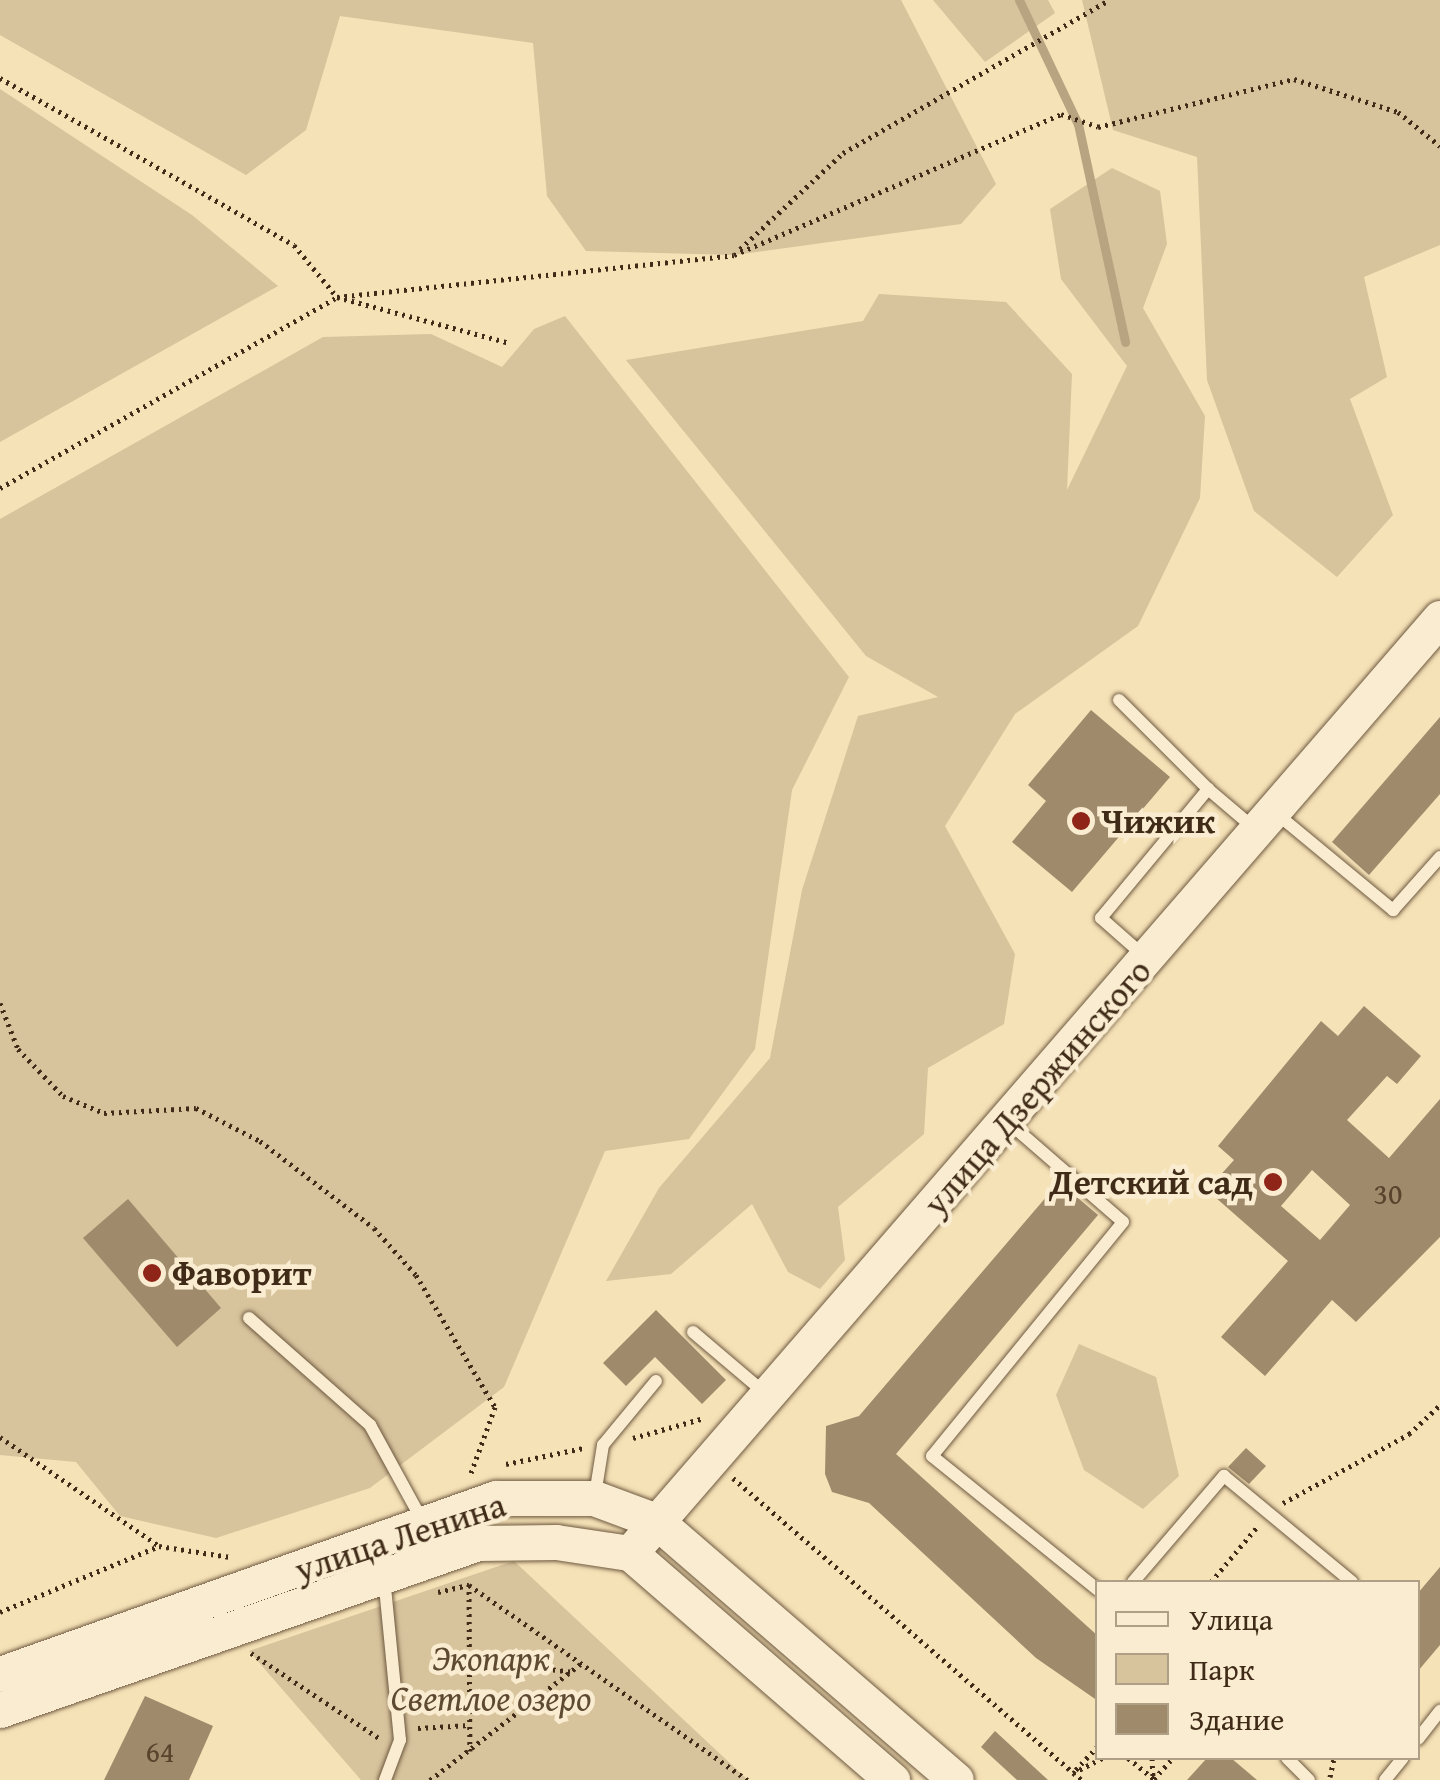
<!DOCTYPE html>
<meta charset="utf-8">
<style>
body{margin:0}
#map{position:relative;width:1440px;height:1780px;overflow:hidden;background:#f6e2b7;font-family:"Gentium Book Plus",serif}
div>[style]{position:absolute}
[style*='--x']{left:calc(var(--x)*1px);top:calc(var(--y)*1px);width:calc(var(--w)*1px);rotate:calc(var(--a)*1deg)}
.green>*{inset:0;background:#d7c39c}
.stream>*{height:9px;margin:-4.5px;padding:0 4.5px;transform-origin:4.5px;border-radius:4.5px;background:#b8a481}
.building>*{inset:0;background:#9f8a6b}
.path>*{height:5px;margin-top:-2.5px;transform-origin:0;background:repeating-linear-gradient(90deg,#402b18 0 2.5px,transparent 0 7.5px)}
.roads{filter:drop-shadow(0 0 2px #6e5940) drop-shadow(0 0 2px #6e5940)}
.service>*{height:12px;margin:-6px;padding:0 6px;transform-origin:6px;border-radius:6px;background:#f9ecd0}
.secondary>*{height:35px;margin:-17.5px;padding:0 17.5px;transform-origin:17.5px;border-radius:17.5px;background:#f9ecd0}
.dots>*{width:28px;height:28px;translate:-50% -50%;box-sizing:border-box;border:5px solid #f9ecd0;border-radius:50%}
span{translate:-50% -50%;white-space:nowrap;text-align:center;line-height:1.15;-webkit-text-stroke:9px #f9ecd0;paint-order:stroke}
.number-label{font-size:30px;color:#58432d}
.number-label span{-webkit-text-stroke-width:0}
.poi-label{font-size:35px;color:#402b18;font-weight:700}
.left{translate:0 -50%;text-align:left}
.right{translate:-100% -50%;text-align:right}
.street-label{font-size:35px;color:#402b18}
.park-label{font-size:35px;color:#5e4932;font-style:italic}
.legend{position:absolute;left:1095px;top:1580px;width:325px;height:180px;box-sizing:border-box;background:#f9ecd0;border:2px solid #af9f86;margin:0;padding:12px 18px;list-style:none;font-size:30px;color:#402b18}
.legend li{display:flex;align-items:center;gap:20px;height:50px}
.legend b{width:50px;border:2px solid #af9f86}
</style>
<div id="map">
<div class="green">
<div style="clip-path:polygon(0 0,901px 0,996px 184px,961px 224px,734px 255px,586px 251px,547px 196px,533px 43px,340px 16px,306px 130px,246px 175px,0 35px)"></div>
<div style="clip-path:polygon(933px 0,1048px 0,1055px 13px,985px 62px)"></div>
<div style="clip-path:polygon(1082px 0,1440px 0,1440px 245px,1364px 277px,1387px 377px,1350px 399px,1393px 515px,1337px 577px,1254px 511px,1207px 380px,1197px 157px,1113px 130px)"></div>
<div style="clip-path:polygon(0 89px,192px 215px,278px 286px,0 442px)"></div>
<div style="clip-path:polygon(1112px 168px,1160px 191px,1167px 244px,1143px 308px,1205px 416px,1200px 498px,1138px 626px,1015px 714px,945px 826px,1015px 954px,1004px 1024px,928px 1068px,924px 1134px,838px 1207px,845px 1260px,820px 1289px,788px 1272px,752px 1204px,671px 1274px,606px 1281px,659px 1188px,770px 1058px,802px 890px,858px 716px,938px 697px,866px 656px,626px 360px,863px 321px,879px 294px,1006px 302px,1072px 374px,1067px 490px,1127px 366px,1061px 279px,1050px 209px)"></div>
<div style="clip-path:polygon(565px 316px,849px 677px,792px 790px,755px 1049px,689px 1139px,605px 1151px,504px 1387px,370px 1488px,216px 1538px,120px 1516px,76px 1462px,0 1455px,0 519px,323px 337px,431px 334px,502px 367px,534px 329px)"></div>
<div style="clip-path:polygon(1079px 1344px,1156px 1377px,1179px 1476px,1143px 1509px,1084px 1470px,1056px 1395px)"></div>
<div style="clip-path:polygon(514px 1561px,748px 1780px,361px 1780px,249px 1651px)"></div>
</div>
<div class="stream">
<div style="--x:1019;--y:0;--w:137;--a:64.6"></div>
<div style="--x:1078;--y:124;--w:223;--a:77.8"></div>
</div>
<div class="building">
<div style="clip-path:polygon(1091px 710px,1170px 777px,1072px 892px,1012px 842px,1046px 801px,1028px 785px)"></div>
<div style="clip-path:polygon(1440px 717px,1440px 794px,1369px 875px,1332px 842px)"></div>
<div style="clip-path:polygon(evenodd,1364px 1006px,1421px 1056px,1397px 1084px,1387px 1076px,1347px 1120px,1389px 1158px,1440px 1099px,1440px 1237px,1356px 1322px,1332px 1300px,1265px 1376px,1221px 1337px,1288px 1261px,1207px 1190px,1234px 1160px,1218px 1146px,1321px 1021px,1338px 1036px,1364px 1006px,1312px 1170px,1350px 1205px,1320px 1240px,1281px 1206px,1312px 1170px)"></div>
<div style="clip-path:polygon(1059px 1182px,1098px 1215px,896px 1454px,1098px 1636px,1098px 1701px,1036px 1658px,869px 1503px,832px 1492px,825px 1474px,826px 1426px,859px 1416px)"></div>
<div style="clip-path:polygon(128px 1199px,221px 1308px,177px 1347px,83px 1238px)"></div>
<div style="clip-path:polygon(656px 1310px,726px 1380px,702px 1404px,655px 1357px,626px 1386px,603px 1363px)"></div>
<div style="clip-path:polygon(1246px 1448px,1266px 1466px,1249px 1484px,1228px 1467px)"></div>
<div style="clip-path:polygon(1440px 1567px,1440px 1645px,1418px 1671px,1418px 1593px)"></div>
<div style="clip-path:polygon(145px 1696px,213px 1726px,189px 1780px,104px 1780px)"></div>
<div style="clip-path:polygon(995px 1731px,1048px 1780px,1017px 1780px,981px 1747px)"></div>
<div style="clip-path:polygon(1207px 1758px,1231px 1758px,1257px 1780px,1187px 1780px)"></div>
</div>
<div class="path">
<div style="--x:0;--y:78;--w:338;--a:29.6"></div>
<div style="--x:294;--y:245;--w:67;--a:50.4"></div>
<div style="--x:337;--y:297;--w:179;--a:14.9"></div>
<div style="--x:740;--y:249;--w:141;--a:-43"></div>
<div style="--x:843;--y:153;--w:307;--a:-29.9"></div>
<div style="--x:0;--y:488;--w:387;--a:-29.5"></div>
<div style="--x:337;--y:297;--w:399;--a:-6"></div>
<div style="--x:734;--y:255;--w:356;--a:-23.3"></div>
<div style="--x:1061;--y:114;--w:39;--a:19"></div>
<div style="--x:1098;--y:127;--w:202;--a:-13.8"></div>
<div style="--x:1294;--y:79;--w:109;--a:17.6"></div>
<div style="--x:1398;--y:112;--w:54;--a:39"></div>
<div style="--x:0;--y:1003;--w:49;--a:68.6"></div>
<div style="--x:18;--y:1049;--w:65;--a:46.2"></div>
<div style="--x:63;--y:1096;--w:44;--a:22.5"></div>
<div style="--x:104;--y:1113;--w:92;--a:-3.1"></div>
<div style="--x:196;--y:1108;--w:72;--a:27.3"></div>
<div style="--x:260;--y:1141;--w:143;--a:37.3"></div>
<div style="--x:374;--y:1228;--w:63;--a:48.2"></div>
<div style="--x:416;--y:1275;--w:154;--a:59.1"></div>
<div style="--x:495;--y:1407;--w:70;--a:110"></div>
<div style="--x:0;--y:1437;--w:193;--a:34.4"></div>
<div style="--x:159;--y:1546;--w:72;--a:8.8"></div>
<div style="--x:633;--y:1438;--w:74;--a:-15.7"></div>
<div style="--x:506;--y:1464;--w:79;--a:-11.7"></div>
<div style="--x:733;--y:1478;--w:462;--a:40.9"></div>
<div style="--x:1283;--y:1503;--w:144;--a:-28.7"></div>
<div style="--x:1409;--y:1434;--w:42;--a:-43.1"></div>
<div style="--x:1211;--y:1582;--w:72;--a:-50.1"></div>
<div style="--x:469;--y:1584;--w:167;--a:89.7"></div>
<div style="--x:438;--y:1592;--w:32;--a:-13"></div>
<div style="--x:469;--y:1585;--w:340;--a:35"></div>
<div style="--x:0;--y:1612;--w:172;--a:-22.5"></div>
<div style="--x:251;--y:1653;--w:154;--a:33.6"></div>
<div style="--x:471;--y:1659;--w:103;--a:7.3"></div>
<div style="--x:418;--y:1728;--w:52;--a:-3.3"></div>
<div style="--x:1098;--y:1746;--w:37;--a:133"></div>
<div style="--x:1073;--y:1773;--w:33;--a:-27"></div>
<div style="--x:1128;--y:1758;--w:33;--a:39"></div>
<div style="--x:1154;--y:1779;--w:28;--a:-48"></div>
<div style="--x:1152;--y:1758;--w:19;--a:87"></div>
<div style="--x:1330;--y:1777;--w:19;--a:-78"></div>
<div style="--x:430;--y:1780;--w:192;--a:-37.6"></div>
</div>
<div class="roads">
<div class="service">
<div style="--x:1119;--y:700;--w:126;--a:45"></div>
<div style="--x:1277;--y:814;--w:151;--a:39.6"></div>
<div style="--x:1393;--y:910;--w:71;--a:-48.4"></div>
<div style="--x:1143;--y:955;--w:56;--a:-138.6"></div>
<div style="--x:1101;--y:918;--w:168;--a:-50.3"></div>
<div style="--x:1208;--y:789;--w:60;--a:40.3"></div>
<div style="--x:1008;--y:1122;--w:152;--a:41"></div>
<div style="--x:1123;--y:1222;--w:302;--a:129.2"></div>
<div style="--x:932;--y:1456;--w:213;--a:38.9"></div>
<div style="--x:249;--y:1318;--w:162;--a:41.5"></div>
<div style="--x:370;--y:1425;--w:111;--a:61.3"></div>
<div style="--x:693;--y:1332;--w:96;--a:40.3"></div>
<div style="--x:595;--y:1495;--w:51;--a:-80.9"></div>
<div style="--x:603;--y:1445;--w:83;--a:-50.4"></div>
<div style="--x:384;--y:1577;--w:164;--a:84.4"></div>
<div style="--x:400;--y:1740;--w:43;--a:110.6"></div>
<div style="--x:1133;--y:1582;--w:140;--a:-49.4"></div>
<div style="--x:1224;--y:1476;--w:166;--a:39.6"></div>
<div style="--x:1418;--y:1739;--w:36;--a:-52"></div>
<div style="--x:1287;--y:1758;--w:31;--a:45"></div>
<div style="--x:1385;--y:1780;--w:28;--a:-51"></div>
</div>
<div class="secondary">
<div style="--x:630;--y:1553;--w:1237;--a:-49.1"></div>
<div style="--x:0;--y:1674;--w:526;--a:-19.54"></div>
<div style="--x:496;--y:1498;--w:98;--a:0"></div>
<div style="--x:594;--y:1498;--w:66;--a:20.4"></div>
<div style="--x:656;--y:1521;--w:396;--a:40.8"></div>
<div style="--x:0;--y:1710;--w:506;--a:-19.26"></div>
<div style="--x:478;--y:1543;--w:78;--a:-0.7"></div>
<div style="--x:556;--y:1542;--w:75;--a:8.5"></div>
<div style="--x:630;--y:1553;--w:347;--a:40.9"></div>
</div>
</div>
<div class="dots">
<div style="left:1081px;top:821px;background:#8f2418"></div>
<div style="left:1273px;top:1182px;background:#8f2418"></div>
<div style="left:152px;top:1273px;background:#8f2418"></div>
</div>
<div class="number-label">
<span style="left:1388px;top:1193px">30</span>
<span style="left:160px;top:1751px">64</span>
</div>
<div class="poi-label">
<span class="left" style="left:1101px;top:821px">Чижик</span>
<span class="right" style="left:1253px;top:1182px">Детский сад</span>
<span class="left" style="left:172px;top:1273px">Фаворит</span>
</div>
<div class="street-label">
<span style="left:1037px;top:1087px;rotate:-49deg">улица Дзержинского</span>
<span style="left:400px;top:1537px;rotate:-18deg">улица Ленина</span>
</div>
<div class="park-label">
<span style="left:491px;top:1678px">Экопарк<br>Светлое озеро</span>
</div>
<ul class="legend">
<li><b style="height:12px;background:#f9ecd0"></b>Улица</li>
<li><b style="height:28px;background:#d7c39c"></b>Парк</li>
<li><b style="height:28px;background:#9f8a6b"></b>Здание</li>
</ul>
</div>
